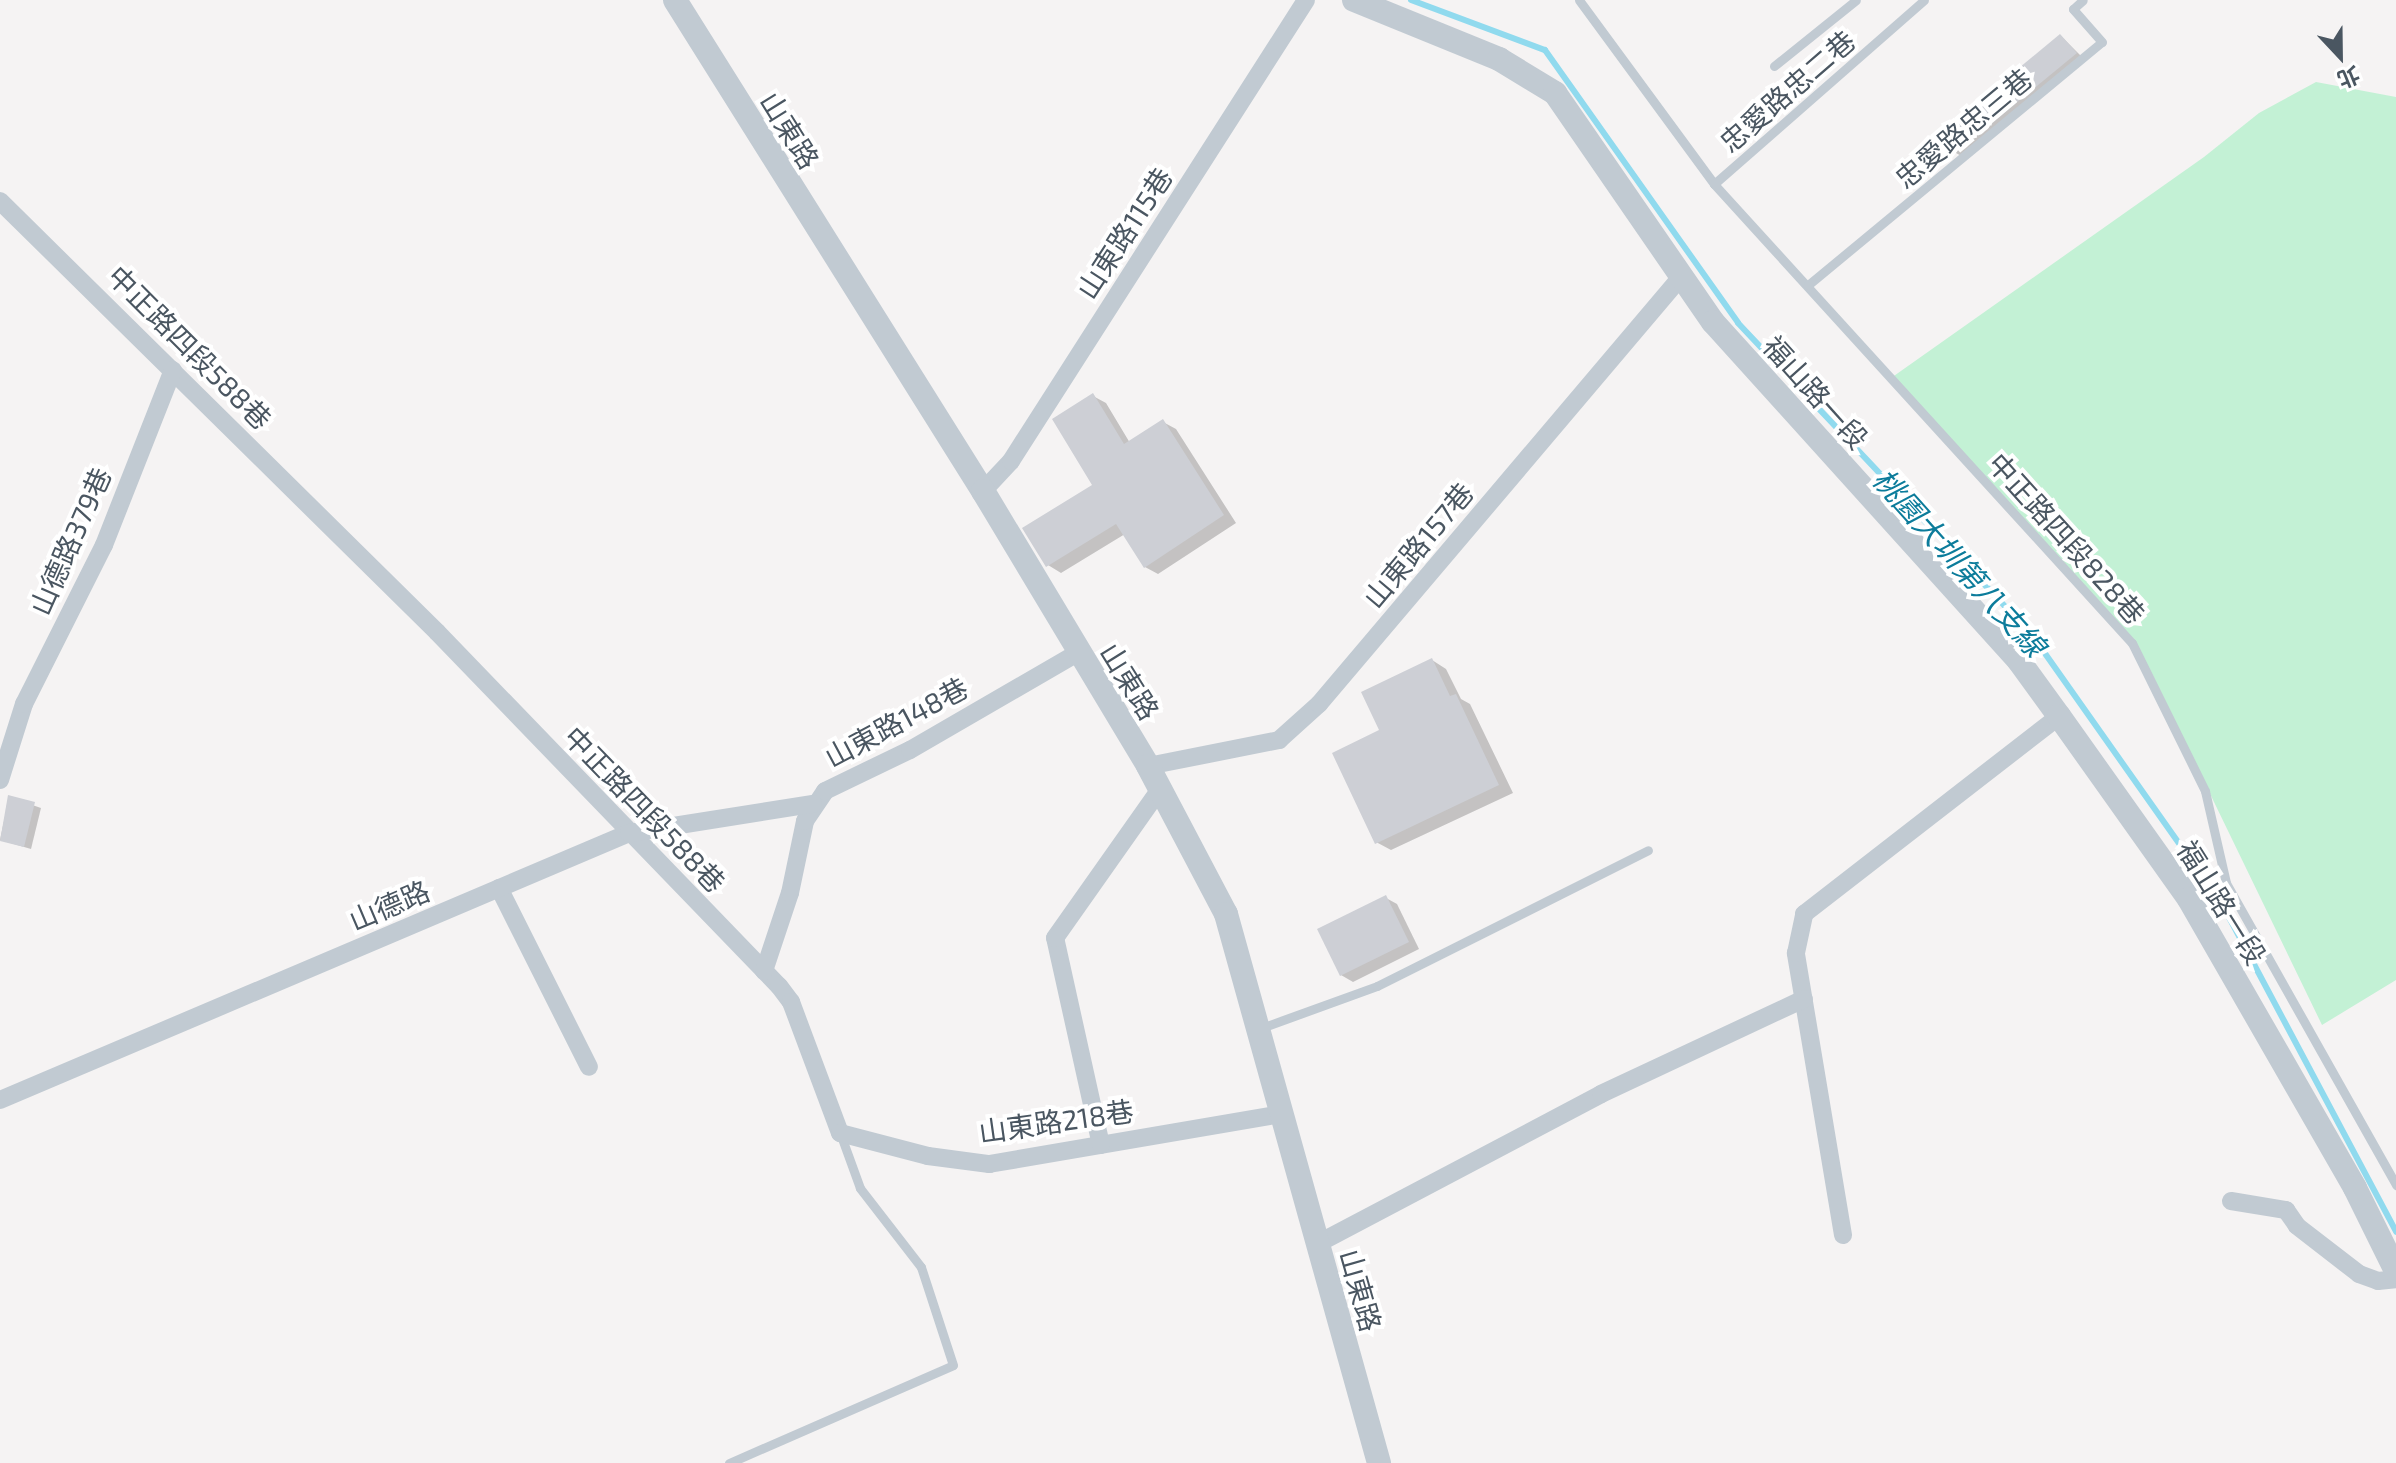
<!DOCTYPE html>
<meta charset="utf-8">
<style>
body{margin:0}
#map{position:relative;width:2396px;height:1463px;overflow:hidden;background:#f5f3f3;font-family:"Exo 2","Noto Sans TC",sans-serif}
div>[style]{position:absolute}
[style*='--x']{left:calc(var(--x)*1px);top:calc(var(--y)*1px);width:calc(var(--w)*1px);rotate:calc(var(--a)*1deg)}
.green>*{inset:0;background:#c3f1d5}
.shadow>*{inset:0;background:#0003}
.stream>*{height:6px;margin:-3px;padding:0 3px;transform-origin:3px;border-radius:3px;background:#90daee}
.building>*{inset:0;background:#cdcfd5}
.service>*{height:9px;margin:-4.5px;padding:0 4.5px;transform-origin:4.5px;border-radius:4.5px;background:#c1cad2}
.minor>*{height:18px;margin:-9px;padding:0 9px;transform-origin:9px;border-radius:9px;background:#c1cad2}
.tertiary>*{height:24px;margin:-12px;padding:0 12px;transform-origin:12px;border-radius:12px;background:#c1cad2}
span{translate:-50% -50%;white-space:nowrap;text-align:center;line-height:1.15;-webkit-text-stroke:8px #fff;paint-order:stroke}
.street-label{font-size:28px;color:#4a5661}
.water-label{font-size:30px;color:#0c7c9b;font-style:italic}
.north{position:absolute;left:2300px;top:16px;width:80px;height:80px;-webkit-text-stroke:6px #fff;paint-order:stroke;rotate:158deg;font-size:22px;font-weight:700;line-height:32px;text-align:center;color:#4a5661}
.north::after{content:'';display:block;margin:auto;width:28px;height:36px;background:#4a5661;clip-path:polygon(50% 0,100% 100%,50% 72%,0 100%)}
</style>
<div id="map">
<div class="green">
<div style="clip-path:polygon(2316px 82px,2396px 97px,2396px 980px,2322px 1025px,2153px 676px,2124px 631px,1891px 378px,2204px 157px,2259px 113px)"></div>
</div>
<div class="shadow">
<div style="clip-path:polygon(2061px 36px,2083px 58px,1963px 157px,1956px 153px,1941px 135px)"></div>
<div style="clip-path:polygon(1093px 396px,1106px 403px,1130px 443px,1163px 422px,1176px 429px,1236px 523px,1158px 574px,1145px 567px,1125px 534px,1061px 573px,1048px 565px,1095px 485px)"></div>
<div style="clip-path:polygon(1432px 660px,1446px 669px,1461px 699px,1470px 704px,1513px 793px,1391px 850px,1376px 842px,1381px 731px)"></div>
<div style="clip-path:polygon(9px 797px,41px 808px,31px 849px,0 840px)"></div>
<div style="clip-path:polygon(1386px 898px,1397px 904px,1419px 949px,1353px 982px,1341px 975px)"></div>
</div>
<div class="stream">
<div style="--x:1411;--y:0;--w:143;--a:20.5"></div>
<div style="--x:1545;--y:50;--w:334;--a:54.7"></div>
<div style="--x:1738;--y:323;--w:429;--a:46.7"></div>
<div style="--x:2032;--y:635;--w:332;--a:54.8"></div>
<div style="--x:2223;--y:906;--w:369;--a:62"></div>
</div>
<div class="building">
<div style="clip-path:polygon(2060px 34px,2077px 53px,1954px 154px,1938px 135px)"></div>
<div style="clip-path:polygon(1093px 393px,1124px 444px,1163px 419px,1224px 515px,1144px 568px,1116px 524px,1046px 567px,1022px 528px,1092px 485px,1052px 419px)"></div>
<div style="clip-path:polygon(1432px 658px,1450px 696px,1456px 694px,1499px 785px,1375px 844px,1332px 753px,1379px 730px,1361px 692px)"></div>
<div style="clip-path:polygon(8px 795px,35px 802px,24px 847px,0 841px)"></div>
<div style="clip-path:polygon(1386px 895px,1409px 942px,1340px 976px,1317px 929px)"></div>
</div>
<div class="service">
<div style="--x:1579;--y:0;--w:228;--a:53.7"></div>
<div style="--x:1714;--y:184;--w:621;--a:47.68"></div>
<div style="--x:2132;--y:643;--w:165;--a:63.7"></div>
<div style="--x:2205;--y:791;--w:94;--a:77.1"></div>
<div style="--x:2226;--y:883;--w:347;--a:60.6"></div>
<div style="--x:1774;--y:66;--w:105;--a:-38.8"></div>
<div style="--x:1714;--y:184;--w:279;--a:-41.2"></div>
<div style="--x:1808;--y:285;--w:381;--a:-39.6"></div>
<div style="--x:2102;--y:42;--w:44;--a:-131.3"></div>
<div style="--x:2073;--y:9;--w:13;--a:-42"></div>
<div style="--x:1261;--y:1028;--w:123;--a:-19.9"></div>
<div style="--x:1377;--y:986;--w:303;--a:-26.6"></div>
<div style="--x:729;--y:1463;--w:244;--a:-23.6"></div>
<div style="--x:953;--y:1365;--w:103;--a:-108.1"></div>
<div style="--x:921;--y:1267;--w:100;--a:-127.7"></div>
<div style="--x:860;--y:1188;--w:59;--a:-110"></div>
</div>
<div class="minor">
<div style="--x:0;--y:201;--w:614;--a:44.6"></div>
<div style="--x:437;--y:632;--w:492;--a:46"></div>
<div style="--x:779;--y:986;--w:20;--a:53"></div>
<div style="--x:791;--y:1002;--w:140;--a:69.5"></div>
<div style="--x:840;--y:1133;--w:91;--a:14.6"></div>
<div style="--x:928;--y:1156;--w:62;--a:7.5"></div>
<div style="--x:989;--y:1164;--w:295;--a:-9.7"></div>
<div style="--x:983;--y:491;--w:41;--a:-47"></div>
<div style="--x:1011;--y:461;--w:547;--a:-57.38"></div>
<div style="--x:1148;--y:766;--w:134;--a:-11.2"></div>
<div style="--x:1279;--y:740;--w:54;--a:-42"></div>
<div style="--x:1319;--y:704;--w:558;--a:-49.72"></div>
<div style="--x:0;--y:780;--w:80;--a:-72.5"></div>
<div style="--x:24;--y:704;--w:178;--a:-63.3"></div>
<div style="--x:104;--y:545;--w:188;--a:-68.5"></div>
<div style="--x:499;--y:888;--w:200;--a:63.3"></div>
<div style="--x:764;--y:971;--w:82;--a:-71.6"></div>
<div style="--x:790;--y:893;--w:74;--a:-78.2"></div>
<div style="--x:805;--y:821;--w:36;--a:-56"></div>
<div style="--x:825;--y:791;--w:94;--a:-25.8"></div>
<div style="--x:910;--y:750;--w:193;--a:-30.1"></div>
<div style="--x:0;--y:1100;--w:683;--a:-23"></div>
<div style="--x:629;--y:833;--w:186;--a:-9"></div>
<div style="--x:1101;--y:1145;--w:212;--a:-102.5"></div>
<div style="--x:1055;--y:938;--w:184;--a:-54.8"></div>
<div style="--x:2231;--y:1201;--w:56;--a:9.3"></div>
<div style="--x:2286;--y:1210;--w:19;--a:55"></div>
<div style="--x:2297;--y:1226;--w:78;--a:37.7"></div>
<div style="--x:2359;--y:1274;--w:20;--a:20"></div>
<div style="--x:2378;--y:1281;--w:18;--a:-6"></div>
<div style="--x:1843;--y:1235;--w:286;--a:-99.5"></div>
<div style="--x:1796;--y:953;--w:40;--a:-78"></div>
<div style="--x:1804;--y:914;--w:323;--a:-37.8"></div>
<div style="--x:1317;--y:1244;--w:321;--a:-27.8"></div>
<div style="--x:1601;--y:1094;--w:224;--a:-25.1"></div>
</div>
<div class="tertiary">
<div style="--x:675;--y:0;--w:580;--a:57.9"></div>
<div style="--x:983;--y:491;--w:321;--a:59"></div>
<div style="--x:1148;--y:766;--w:167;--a:62.2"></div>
<div style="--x:1226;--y:914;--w:570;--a:74.43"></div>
<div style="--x:1354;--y:0;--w:157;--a:22.1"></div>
<div style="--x:1499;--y:59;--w:66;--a:31.3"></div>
<div style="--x:1555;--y:93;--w:278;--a:55.4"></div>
<div style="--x:1713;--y:322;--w:457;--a:47.9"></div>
<div style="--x:2019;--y:661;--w:68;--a:54"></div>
<div style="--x:2059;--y:716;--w:224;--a:54.6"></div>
<div style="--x:2189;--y:899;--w:333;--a:60.1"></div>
<div style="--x:2355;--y:1188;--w:93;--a:63.7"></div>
</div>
<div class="street-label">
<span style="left:1787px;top:91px;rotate:-41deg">忠愛路忠二巷</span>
<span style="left:1963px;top:128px;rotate:-40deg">忠愛路忠三巷</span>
<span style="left:790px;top:130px;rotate:58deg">山東路</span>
<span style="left:1124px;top:233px;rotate:-57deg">山東路115巷</span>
<span style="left:190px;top:347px;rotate:45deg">中正路四段588巷</span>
<span style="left:1816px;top:392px;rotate:48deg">福山路一段</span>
<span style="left:2067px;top:538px;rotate:48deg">中正路四段828巷</span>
<span style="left:70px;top:541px;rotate:-66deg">山德路379巷</span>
<span style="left:1418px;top:545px;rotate:-50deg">山東路157巷</span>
<span style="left:1130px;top:681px;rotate:58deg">山東路</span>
<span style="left:896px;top:722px;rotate:-28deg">山東路148巷</span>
<span style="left:645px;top:809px;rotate:46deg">中正路四段588巷</span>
<span style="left:2222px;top:902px;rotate:58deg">福山路一段</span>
<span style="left:389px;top:905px;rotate:-23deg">山德路</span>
<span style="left:1056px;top:1121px;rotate:-8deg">山東路218巷</span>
<span style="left:1361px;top:1290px;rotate:74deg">山東路</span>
</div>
<div class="water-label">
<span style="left:1960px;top:562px;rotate:48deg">桃園大圳第八支線</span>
</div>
<div class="north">北</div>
</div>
